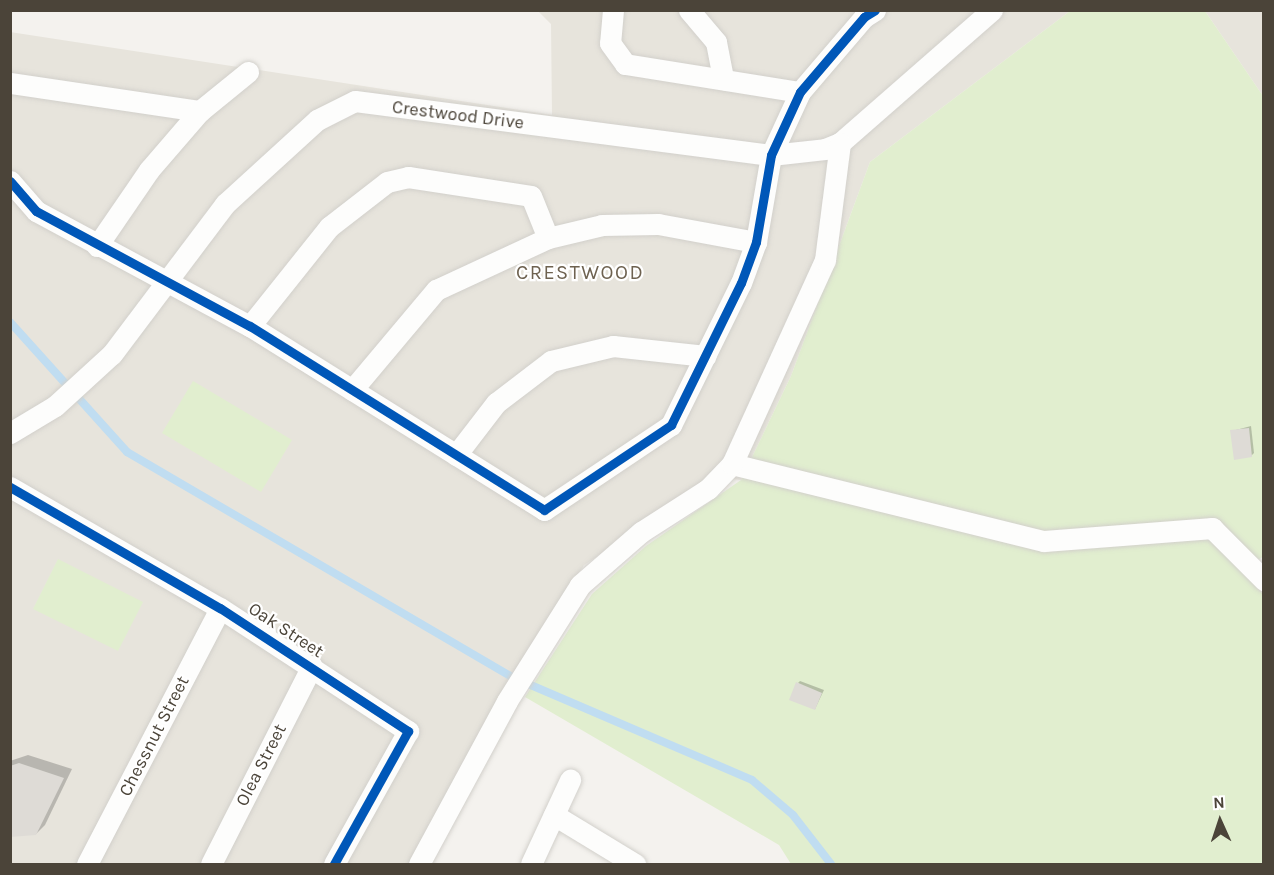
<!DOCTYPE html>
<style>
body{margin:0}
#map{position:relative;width:1274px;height:875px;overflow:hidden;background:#f4f2ee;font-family:Karla,sans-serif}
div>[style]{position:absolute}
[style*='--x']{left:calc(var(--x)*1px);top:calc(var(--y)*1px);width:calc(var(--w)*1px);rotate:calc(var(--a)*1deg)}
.residential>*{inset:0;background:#e7e4dc}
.green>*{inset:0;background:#e1eecf}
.shadow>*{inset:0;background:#0003}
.stream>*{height:8px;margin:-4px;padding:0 4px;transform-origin:4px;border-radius:4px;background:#c0ddf1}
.building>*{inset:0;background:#dedbd6}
.roads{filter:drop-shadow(0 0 2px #d2d0cb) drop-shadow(0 0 2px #d2d0cb)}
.street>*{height:21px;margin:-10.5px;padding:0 10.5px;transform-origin:10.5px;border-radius:10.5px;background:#fdfdfc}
.cycleway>*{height:9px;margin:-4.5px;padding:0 4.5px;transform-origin:4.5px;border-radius:4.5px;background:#0057b8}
span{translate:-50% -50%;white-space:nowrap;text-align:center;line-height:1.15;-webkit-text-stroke:4.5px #fff;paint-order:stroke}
.street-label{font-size:18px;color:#4b4439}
.neighbourhood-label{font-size:20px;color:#6e6250;letter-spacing:1.5px}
.frame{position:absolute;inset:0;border:12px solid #4b4439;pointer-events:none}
.north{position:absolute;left:1190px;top:791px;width:60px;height:60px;-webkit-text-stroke:4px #fff;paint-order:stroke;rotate:357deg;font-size:16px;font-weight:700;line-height:24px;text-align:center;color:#4b4439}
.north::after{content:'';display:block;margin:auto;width:21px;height:27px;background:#4b4439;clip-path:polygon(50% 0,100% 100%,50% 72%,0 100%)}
</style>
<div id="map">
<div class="residential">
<div style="clip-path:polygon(538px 11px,1070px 11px,870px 162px,791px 376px,741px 480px,719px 478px,584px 565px,512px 677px,409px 864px,11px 864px,10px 32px,552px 115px,551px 24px)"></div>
<div style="clip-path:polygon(1205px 11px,1263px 11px,1263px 96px)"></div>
</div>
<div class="green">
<div style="clip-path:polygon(1070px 11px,1205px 11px,1263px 96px,1264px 556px,1242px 571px,1263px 594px,1263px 864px,791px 864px,779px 845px,525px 697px,592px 594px,646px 546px,741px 480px,791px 376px,870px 162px)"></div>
<div style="clip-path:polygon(193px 381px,292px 440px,261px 492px,162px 433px)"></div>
<div style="clip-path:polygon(58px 559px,143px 602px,118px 651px,33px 609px)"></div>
</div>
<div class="shadow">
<div style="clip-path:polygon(1251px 426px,1254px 453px,1251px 456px,1232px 431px)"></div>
<div style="clip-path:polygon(800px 681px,824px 690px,815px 709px,798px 683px)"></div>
<div style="clip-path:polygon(28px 755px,72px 769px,45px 825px,36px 834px,10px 835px,10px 761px)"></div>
</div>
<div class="stream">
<div style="--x:10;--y:322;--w:175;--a:48"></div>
<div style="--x:127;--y:452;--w:446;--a:30.3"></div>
<div style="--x:512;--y:677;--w:261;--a:23.2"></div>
<div style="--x:752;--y:780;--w:54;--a:40.5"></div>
<div style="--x:793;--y:815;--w:62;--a:52.2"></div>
</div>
<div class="building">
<div style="clip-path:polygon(1249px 428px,1252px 457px,1234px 460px,1230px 430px)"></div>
<div style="clip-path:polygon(796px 682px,822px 693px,815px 710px,789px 700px)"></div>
<div style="clip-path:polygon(19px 763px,64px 778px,36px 835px,10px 837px,10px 766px)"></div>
</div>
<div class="roads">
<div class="street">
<div style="--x:613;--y:10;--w:33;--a:95"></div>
<div style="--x:610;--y:43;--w:26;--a:54"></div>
<div style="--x:625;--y:64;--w:177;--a:9.1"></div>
<div style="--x:689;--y:10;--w:42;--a:49.8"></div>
<div style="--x:716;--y:42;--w:38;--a:79"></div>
<div style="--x:10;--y:83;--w:192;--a:8.4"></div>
<div style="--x:10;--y:181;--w:40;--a:49"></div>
<div style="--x:36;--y:211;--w:243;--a:28.3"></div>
<div style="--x:250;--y:326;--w:347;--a:32"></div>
<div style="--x:544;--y:510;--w:153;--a:-33.8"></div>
<div style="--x:671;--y:425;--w:158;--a:-63.8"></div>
<div style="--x:741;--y:283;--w:44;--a:-69.9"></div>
<div style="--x:756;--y:242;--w:88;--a:-80.2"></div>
<div style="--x:771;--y:155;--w:69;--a:-65.3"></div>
<div style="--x:800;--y:92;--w:99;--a:-49.5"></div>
<div style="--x:864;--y:17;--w:13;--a:-32"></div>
<div style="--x:97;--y:246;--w:92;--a:-55.6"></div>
<div style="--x:149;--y:170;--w:78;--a:-49.2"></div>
<div style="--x:200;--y:111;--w:62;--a:-39.1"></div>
<div style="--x:250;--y:326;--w:127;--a:-51.4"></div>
<div style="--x:329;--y:227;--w:73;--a:-37.8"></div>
<div style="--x:387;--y:182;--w:22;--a:-13"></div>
<div style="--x:408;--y:177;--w:124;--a:8.8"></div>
<div style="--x:531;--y:196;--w:45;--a:68"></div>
<div style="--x:352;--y:390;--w:131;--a:-50"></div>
<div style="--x:436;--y:290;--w:123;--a:-24.9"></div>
<div style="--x:548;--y:238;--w:56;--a:-13.5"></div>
<div style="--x:602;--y:225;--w:56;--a:-1"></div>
<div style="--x:658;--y:224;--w:100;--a:10.4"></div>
<div style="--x:10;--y:433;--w:52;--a:-31"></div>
<div style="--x:55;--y:406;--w:77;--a:-42.4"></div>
<div style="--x:112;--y:354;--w:188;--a:-53"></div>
<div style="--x:225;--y:204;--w:125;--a:-42.4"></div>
<div style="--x:317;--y:120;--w:42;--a:-26.6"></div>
<div style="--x:355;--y:101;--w:419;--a:7.4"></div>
<div style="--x:771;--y:155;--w:54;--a:-6.3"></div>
<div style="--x:825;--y:149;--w:16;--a:-22"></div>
<div style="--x:840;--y:143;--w:202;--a:-41.2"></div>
<div style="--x:456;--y:455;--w:66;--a:-52.4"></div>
<div style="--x:496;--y:403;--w:69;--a:-37.4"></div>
<div style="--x:551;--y:361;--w:64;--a:-13.6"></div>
<div style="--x:613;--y:346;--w:93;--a:6.2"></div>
<div style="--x:732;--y:464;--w:321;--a:13.9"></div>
<div style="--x:1044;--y:541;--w:169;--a:-4.4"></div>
<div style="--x:1212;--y:528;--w:74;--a:45"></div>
<div style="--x:10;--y:487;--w:242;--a:30"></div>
<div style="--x:220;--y:608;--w:225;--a:33.2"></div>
<div style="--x:408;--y:731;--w:152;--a:119.1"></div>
<div style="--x:554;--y:815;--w:95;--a:31.2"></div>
<div style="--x:87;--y:864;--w:288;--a:-62.5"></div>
<div style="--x:211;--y:864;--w:222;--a:-63"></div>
<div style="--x:419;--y:864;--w:185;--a:-61.6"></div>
<div style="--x:507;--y:701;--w:137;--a:-57.8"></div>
<div style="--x:580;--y:585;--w:81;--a:-41"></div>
<div style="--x:641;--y:532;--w:80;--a:-32.7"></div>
<div style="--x:708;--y:489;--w:35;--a:-46"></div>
<div style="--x:732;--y:464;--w:224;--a:-65.5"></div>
<div style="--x:825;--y:260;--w:118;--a:-82.7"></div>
<div style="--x:531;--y:864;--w:93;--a:-65.1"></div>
</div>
</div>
<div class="cycleway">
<div style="--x:10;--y:181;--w:40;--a:49"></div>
<div style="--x:36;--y:211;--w:243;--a:28.3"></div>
<div style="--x:250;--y:326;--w:347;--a:32"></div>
<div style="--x:544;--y:510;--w:153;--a:-33.8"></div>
<div style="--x:671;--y:425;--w:158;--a:-63.8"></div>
<div style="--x:741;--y:283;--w:44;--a:-69.9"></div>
<div style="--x:756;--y:242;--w:88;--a:-80.2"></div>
<div style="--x:771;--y:155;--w:69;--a:-65.3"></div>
<div style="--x:800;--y:92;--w:99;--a:-49.5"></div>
<div style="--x:864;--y:17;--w:13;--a:-32"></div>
<div style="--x:10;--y:487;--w:242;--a:30"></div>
<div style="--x:220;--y:608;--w:225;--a:33.2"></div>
<div style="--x:408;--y:731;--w:152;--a:119.1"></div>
</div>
<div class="street-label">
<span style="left:458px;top:115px;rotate:7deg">Crestwood Drive</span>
<span style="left:286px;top:630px;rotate:33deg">Oak Street</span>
<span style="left:154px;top:736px;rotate:-63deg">Chessnut Street</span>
<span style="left:261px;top:765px;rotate:-63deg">Olea Street</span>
</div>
<div class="neighbourhood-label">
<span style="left:580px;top:272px">CRESTWOOD</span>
</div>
<div class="frame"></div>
<div class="north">N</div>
</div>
